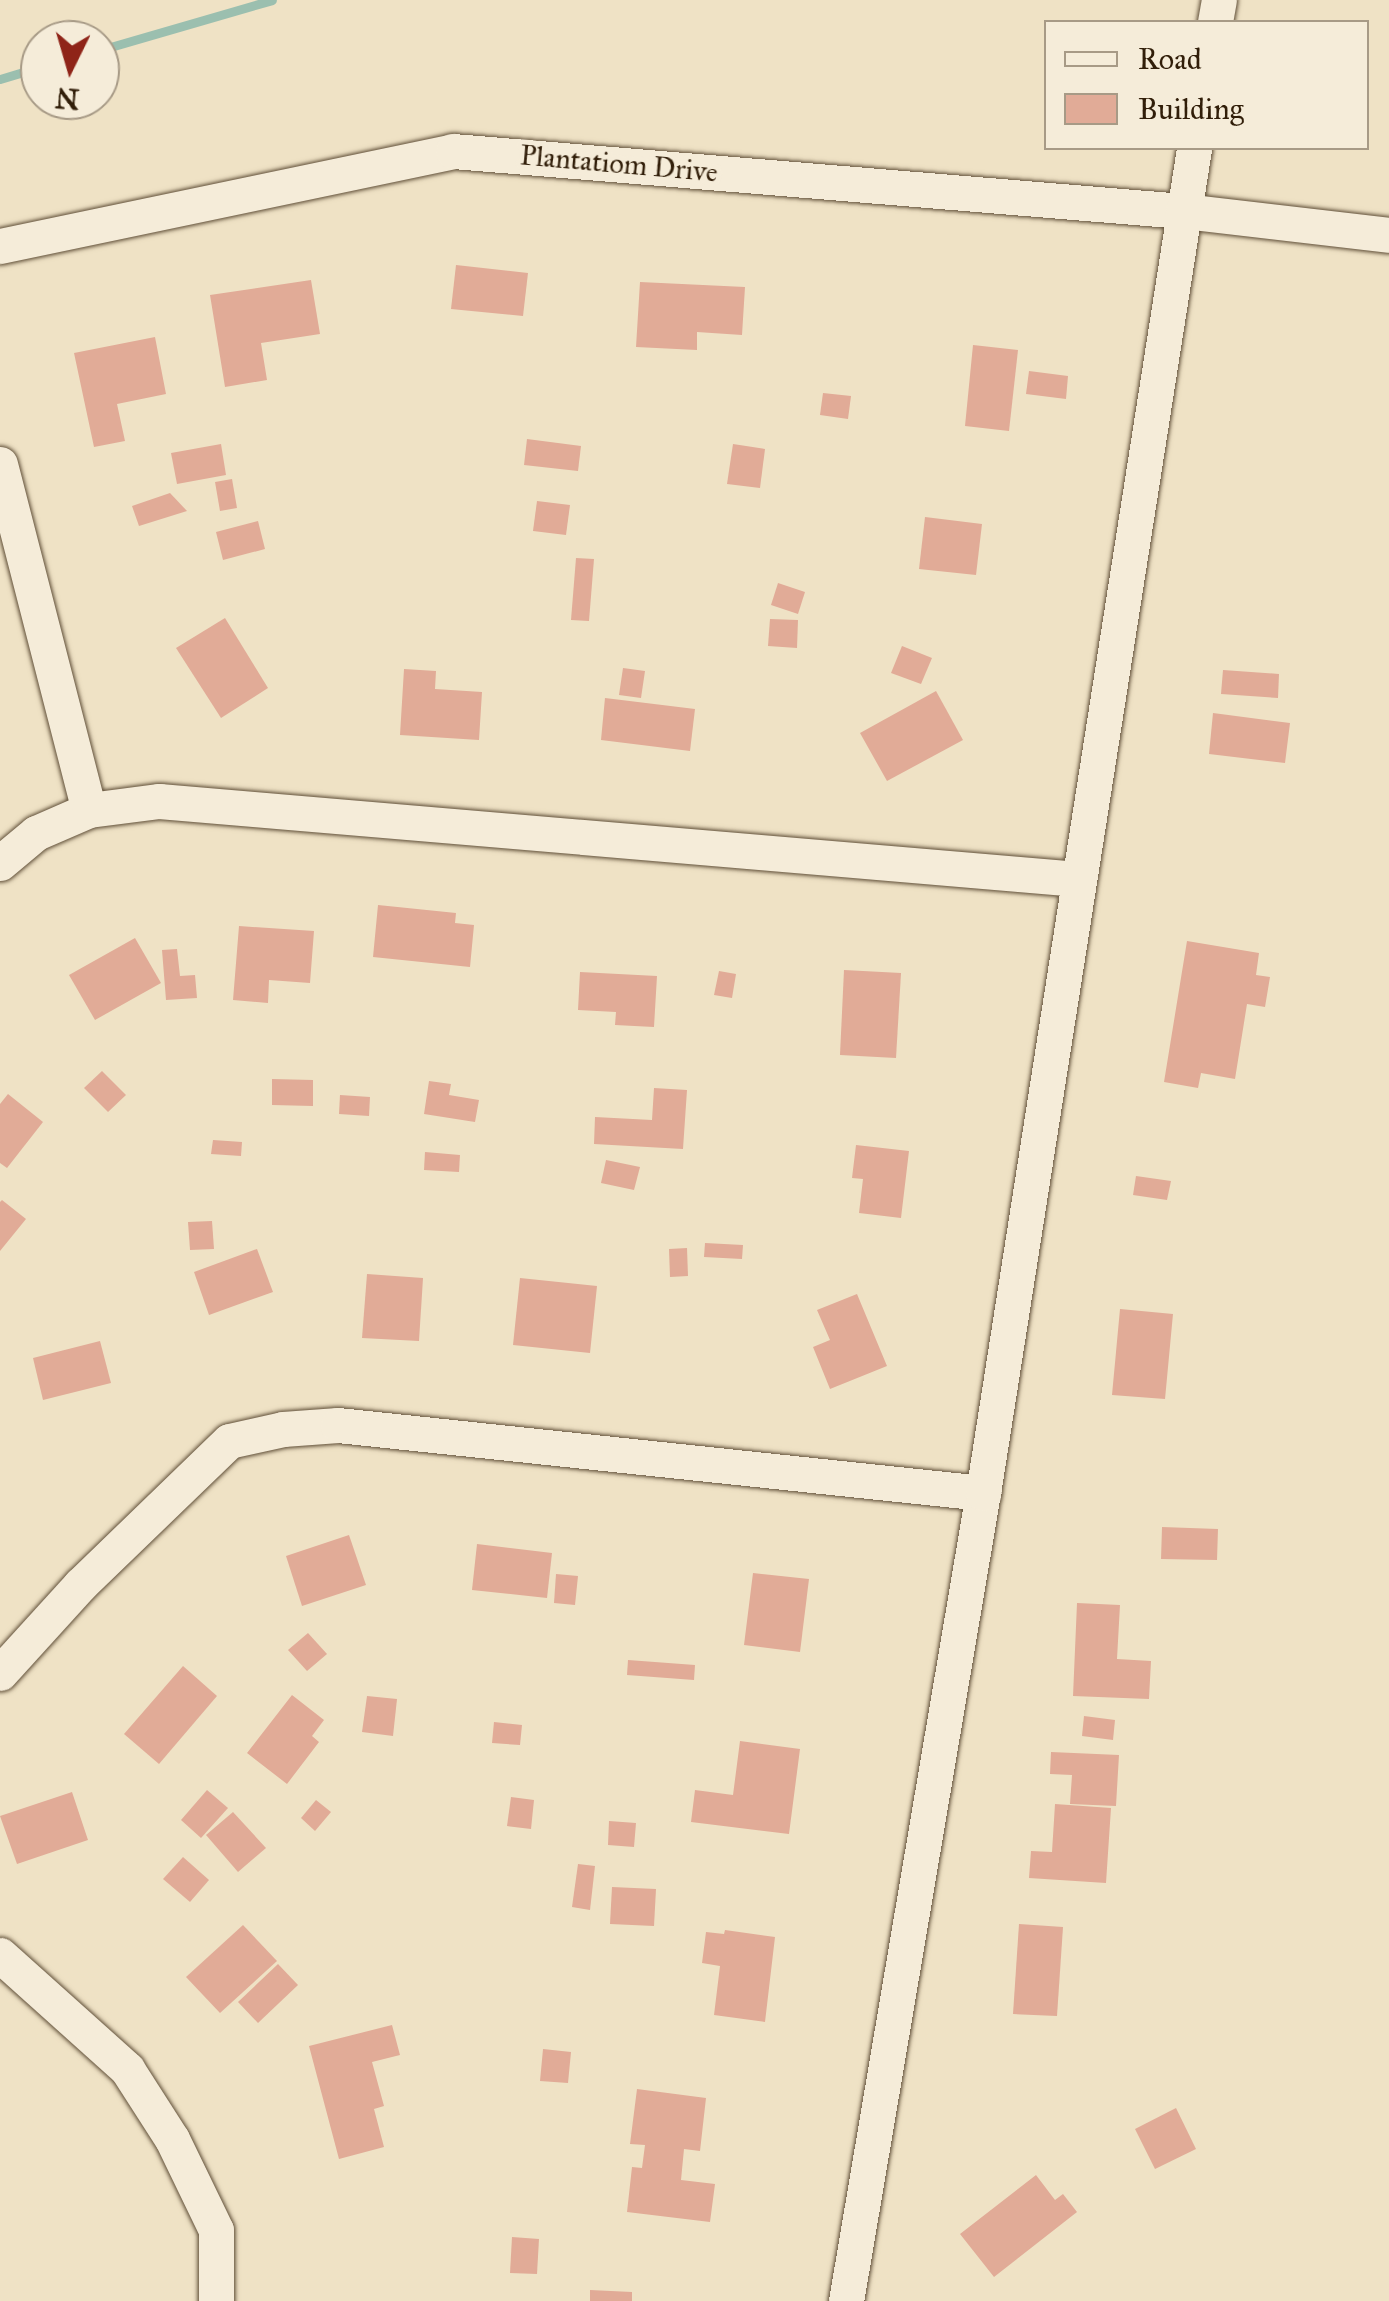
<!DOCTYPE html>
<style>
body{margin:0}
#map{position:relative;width:1389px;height:2301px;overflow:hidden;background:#efe2c5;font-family:"IM FELL Great Primer",serif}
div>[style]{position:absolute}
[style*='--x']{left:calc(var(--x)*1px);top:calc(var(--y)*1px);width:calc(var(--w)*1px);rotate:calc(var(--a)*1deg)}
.stream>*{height:9px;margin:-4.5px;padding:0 4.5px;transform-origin:4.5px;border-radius:4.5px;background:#9bbfaf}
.building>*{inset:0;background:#e1ab97}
.roads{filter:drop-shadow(0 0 2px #604f38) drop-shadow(0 0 2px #604f38)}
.minor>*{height:35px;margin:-17.5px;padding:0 17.5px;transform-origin:17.5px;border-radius:17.5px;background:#f5ecd9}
span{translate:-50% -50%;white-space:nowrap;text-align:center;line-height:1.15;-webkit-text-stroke:10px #f5ecd9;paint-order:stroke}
.street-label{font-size:28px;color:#311e09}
.legend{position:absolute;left:1044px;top:20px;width:325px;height:130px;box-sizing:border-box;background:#f5ecd9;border:2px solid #a79a86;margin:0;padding:12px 18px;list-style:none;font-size:30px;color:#311e09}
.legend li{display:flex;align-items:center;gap:20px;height:50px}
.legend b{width:50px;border:2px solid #a79a86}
.north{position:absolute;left:20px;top:20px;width:100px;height:100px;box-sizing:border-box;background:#f5ecd9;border:2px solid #a79a86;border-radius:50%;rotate:185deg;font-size:28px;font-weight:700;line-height:40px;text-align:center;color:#311e09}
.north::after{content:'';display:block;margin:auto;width:35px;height:45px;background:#8f2418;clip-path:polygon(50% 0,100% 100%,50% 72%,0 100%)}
</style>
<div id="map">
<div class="stream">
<div style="--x:100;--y:50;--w:179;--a:-16.2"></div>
<div style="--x:0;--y:79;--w:42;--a:-16.7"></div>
</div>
<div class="building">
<div style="clip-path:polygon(456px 265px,528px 273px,523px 316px,451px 309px)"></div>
<div style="clip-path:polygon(311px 280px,320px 334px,261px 343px,267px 380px,225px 387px,210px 295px)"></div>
<div style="clip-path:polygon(640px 282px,745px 287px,742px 335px,697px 332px,697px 350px,636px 347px)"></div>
<div style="clip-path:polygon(155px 337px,166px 394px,117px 404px,125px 441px,94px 447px,74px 353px)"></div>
<div style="clip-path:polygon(973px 345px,1018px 350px,1009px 431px,965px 426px)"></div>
<div style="clip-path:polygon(1029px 371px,1068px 376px,1066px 399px,1026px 394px)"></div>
<div style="clip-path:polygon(823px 393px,851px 396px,848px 419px,820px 415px)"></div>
<div style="clip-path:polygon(527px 439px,581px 446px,578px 471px,524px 465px)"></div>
<div style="clip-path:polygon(221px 444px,226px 475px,177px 484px,171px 453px)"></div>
<div style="clip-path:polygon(733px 444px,765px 449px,760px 488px,727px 484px)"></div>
<div style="clip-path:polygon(232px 479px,237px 508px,220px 511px,215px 482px)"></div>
<div style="clip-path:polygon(170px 493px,187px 511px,139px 526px,132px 506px)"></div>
<div style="clip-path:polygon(537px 501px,570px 505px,566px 535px,533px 531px)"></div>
<div style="clip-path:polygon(925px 517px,982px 524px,976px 575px,919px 569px)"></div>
<div style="clip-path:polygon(258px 521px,265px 549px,223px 560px,216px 532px)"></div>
<div style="clip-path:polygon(576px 558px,594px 559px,589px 621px,571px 620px)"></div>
<div style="clip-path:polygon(778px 583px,805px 592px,798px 614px,771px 605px)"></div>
<div style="clip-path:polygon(225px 618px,268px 688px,221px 718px,176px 648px)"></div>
<div style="clip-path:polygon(770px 619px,798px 620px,797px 648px,768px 646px)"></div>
<div style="clip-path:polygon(902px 646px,932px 658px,921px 684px,891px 673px)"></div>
<div style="clip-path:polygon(623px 668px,645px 671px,641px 698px,619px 695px)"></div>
<div style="clip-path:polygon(404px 669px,436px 671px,435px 689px,482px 692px,479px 740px,400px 735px)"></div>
<div style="clip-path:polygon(1223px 670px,1279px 674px,1278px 698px,1221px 694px)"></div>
<div style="clip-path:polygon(936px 691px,963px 740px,887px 781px,860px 733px)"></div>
<div style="clip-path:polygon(605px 698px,695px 709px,690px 751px,601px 740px)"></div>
<div style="clip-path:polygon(1213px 713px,1290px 723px,1285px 763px,1209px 754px)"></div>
<div style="clip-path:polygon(378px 905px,456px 913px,455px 923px,474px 925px,470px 967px,373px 957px)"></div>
<div style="clip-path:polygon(239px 926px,314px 931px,310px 983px,269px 980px,268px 1003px,233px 1000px)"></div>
<div style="clip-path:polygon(135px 938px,161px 983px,95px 1020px,69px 975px)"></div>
<div style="clip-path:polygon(1187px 941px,1259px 953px,1256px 975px,1270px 977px,1265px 1007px,1247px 1004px,1235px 1079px,1201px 1073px,1198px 1088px,1164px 1082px)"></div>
<div style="clip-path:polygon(177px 949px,180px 976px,195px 975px,197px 998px,166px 1000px,162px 950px)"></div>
<div style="clip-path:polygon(844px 970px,901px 973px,896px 1058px,840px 1055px)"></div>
<div style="clip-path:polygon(719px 971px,736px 974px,732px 998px,714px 995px)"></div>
<div style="clip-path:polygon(580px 972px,657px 976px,654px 1027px,615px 1025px,616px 1012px,578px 1010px)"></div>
<div style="clip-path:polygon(102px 1071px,126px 1095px,108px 1112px,84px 1088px)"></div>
<div style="clip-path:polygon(272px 1079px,313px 1080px,313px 1106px,272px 1105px)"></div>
<div style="clip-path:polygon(429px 1081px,451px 1084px,449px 1095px,479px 1100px,475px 1122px,424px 1114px)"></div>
<div style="clip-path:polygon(654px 1088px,687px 1090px,683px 1149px,594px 1144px,595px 1117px,652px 1120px)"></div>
<div style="clip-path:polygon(8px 1094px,43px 1122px,7px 1168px,0 1163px,0 1104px)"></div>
<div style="clip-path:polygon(340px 1095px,370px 1097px,369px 1116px,339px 1114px)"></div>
<div style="clip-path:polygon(213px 1140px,242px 1142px,241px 1156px,211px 1154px)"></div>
<div style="clip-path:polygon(856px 1145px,909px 1151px,901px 1218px,859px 1213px,863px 1179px,852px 1178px)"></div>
<div style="clip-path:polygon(425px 1152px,460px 1155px,459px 1172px,424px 1170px)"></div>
<div style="clip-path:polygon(606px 1160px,640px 1167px,634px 1190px,601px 1183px)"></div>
<div style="clip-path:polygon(1136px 1176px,1171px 1181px,1167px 1200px,1133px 1195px)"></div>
<div style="clip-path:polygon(2px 1200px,26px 1219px,0 1251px,0 1202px)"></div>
<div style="clip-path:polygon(212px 1221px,214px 1249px,190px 1250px,188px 1222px)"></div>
<div style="clip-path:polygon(705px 1243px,743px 1245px,742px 1259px,704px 1257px)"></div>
<div style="clip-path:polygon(687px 1248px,688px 1276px,670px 1277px,669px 1249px)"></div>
<div style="clip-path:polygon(257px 1249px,273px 1292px,209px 1315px,194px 1272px)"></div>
<div style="clip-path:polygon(367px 1274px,423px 1278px,419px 1341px,362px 1338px)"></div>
<div style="clip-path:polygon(520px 1278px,597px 1286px,590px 1353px,513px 1345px)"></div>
<div style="clip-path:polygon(857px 1294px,887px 1366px,830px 1389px,813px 1347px,830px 1340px,817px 1310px)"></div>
<div style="clip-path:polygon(1120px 1309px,1173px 1314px,1165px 1399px,1112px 1395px)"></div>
<div style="clip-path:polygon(100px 1341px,111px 1383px,43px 1400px,33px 1358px)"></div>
<div style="clip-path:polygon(1162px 1527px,1218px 1529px,1217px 1560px,1161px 1559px)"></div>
<div style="clip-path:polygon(349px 1535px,366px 1585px,302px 1606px,286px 1556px)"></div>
<div style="clip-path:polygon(477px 1544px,552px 1553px,547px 1598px,472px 1590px)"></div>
<div style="clip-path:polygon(753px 1573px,809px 1579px,800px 1652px,744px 1645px)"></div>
<div style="clip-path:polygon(556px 1574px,578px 1576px,575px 1605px,554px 1603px)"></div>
<div style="clip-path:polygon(1077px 1603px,1120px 1605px,1117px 1659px,1151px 1661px,1149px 1699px,1073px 1696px)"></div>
<div style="clip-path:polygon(308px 1633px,327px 1654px,307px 1671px,288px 1650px)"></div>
<div style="clip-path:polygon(628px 1660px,695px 1665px,694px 1680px,627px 1675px)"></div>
<div style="clip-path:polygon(183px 1666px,217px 1696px,159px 1764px,124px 1734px)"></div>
<div style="clip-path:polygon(292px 1695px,324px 1720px,312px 1736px,319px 1742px,287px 1784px,247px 1753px)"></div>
<div style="clip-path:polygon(367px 1696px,397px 1699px,393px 1736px,362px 1732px)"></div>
<div style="clip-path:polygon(1084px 1716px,1115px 1720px,1113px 1740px,1082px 1736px)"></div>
<div style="clip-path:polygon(494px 1722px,522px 1725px,520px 1745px,492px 1743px)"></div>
<div style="clip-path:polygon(740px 1741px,800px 1749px,789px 1834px,691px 1822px,695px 1790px,733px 1795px)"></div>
<div style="clip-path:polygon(1051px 1752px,1119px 1755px,1116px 1806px,1070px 1804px,1072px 1775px,1050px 1774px)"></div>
<div style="clip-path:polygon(207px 1790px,228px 1808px,201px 1838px,181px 1820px)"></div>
<div style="clip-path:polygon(72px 1792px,88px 1840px,17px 1864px,0 1816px)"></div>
<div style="clip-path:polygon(511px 1797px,534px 1800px,531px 1829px,507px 1826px)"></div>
<div style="clip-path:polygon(316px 1800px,331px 1812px,315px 1831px,301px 1818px)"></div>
<div style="clip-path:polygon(1055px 1804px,1111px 1808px,1106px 1883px,1029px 1878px,1031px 1851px,1052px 1852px)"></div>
<div style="clip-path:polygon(233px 1812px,266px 1848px,238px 1872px,206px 1835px)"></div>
<div style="clip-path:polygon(609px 1821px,636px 1823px,634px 1847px,608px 1845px)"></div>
<div style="clip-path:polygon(183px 1857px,209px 1880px,190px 1902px,163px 1879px)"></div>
<div style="clip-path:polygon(578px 1864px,595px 1866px,590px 1910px,572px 1907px)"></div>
<div style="clip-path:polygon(612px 1887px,656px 1889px,654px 1926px,610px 1924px)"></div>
<div style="clip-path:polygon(1019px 1924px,1063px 1927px,1057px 2016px,1013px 2014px)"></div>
<div style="clip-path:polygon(243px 1925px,277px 1961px,220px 2013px,186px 1977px)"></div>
<div style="clip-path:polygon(725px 1930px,775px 1937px,765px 2022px,714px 2015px,720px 1966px,702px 1963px,706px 1932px,724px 1934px)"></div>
<div style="clip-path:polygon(278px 1964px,298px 1985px,258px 2023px,238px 2002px)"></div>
<div style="clip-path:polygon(392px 2025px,400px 2055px,372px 2062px,384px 2106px,374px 2109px,384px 2147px,339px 2159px,309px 2046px)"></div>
<div style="clip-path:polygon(543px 2049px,571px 2052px,568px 2083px,540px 2081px)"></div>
<div style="clip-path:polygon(637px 2089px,706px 2098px,700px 2151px,684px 2149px,681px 2180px,715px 2184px,710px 2222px,627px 2212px,632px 2167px,642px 2168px,645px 2145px,630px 2144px)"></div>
<div style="clip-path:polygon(1176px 2108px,1196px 2149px,1155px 2169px,1135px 2129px)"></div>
<div style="clip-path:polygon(1036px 2175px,1055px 2200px,1063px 2194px,1077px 2212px,994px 2277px,960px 2234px)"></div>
<div style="clip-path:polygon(512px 2237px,539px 2239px,537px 2274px,510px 2273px)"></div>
<div style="clip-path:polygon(590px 2290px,632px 2292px,632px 2301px,590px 2301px)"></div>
</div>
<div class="roads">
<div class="minor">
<div style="--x:1215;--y:22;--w:22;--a:-80"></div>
<div style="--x:0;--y:246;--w:463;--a:-11.8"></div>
<div style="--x:453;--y:151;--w:732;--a:4.7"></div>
<div style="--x:1183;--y:211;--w:207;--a:6.6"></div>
<div style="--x:0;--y:464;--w:357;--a:75.6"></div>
<div style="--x:0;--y:863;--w:47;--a:-39.8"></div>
<div style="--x:36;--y:833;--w:58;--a:-23.5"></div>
<div style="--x:89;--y:810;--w:71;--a:-7.3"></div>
<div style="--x:159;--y:801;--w:922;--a:4.85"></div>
<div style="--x:0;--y:1673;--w:119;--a:-47.7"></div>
<div style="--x:80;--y:1585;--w:207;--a:-44"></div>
<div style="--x:229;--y:1441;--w:55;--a:-12.5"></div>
<div style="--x:283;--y:1429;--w:55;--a:-4.2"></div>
<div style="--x:338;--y:1425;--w:649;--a:6.02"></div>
<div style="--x:0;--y:1955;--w:171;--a:41.9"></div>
<div style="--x:127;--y:2069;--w:83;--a:57.3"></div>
<div style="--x:172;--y:2139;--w:101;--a:64.2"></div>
<div style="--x:216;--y:2230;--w:71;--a:90"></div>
<div style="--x:846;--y:2301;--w:820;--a:-80.38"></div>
<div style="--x:983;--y:1493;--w:1361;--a:-81.08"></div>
</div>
</div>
<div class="street-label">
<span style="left:619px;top:164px;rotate:5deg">Plantatiom Drive</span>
</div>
<ul class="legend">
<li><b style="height:12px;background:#f5ecd9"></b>Road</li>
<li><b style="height:28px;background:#e1ab97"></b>Building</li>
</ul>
<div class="north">N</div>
</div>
